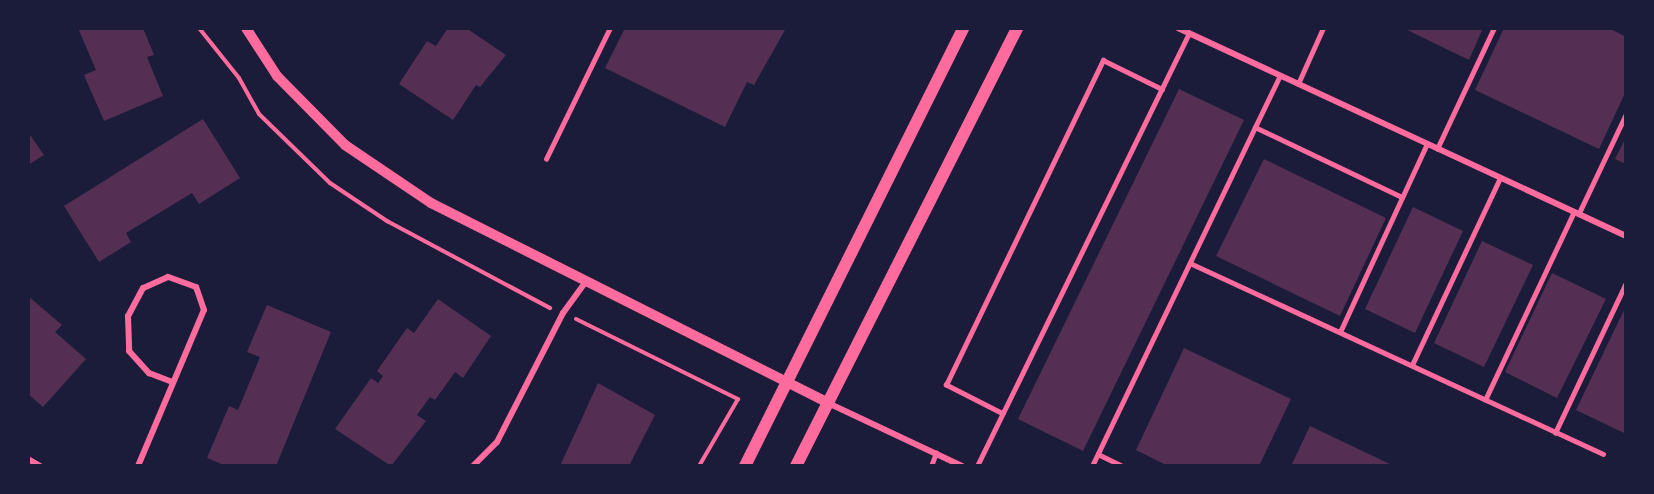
<!DOCTYPE html>
<style>
body{margin:0}
#map{position:relative;width:1654px;height:494px;overflow:hidden;background:#1b1b3a;font-family:Roboto,sans-serif}
div>[style]{position:absolute}
[style*='--x']{left:calc(var(--x)*1px);top:calc(var(--y)*1px);width:calc(var(--w)*1px);rotate:calc(var(--a)*1deg)}
.building>*{inset:0;background:#542f53}
.path>*{height:4px;margin:-2px;padding:0 2px;transform-origin:2px;border-radius:2px;background:#ff6b9d}
.service>*{height:4.5px;margin:-2.25px;padding:0 2.25px;transform-origin:2.25px;border-radius:2.25px;background:#ff6b9d}
.minor>*{height:6px;margin:-3px;padding:0 3px;transform-origin:3px;border-radius:3px;background:#ff6b9d}
.tertiary>*{height:10px;margin:-5px;padding:0 5px;transform-origin:5px;border-radius:5px;background:#ff6b9d}
.secondary>*{height:12px;margin:-6px;padding:0 6px;transform-origin:6px;border-radius:6px;background:#ff6b9d}
span{translate:-50% -50%;white-space:nowrap;text-align:center;line-height:1.15;-webkit-text-stroke:6px #1b1b3a;paint-order:stroke}
.frame{position:absolute;inset:0;border:30px solid #1b1b3a;pointer-events:none}
</style>
<div id="map">
<div class="building">
<div style="clip-path:polygon(78px 28px,143px 28px,154px 55px,147px 57px,163px 96px,104px 121px,84px 75px,96px 70px)"></div>
<div style="clip-path:polygon(448px 28px,466px 28px,506px 55px,480px 87px,476px 85px,453px 120px,399px 84px,427px 41px,436px 46px)"></div>
<div style="clip-path:polygon(625px 28px,783px 28px,785px 30px,754px 85px,747px 82px,725px 127px,605px 68px)"></div>
<div style="clip-path:polygon(1403px 28px,1483px 28px,1469px 60px)"></div>
<div style="clip-path:polygon(1504px 28px,1609px 28px,1626px 37px,1626px 91px,1599px 149px,1475px 90px)"></div>
<div style="clip-path:polygon(1179px 89px,1244px 120px,1083px 451px,1018px 419px)"></div>
<div style="clip-path:polygon(203px 119px,240px 178px,199px 204px,192px 193px,126px 233px,131px 242px,99px 262px,64px 206px)"></div>
<div style="clip-path:polygon(28px 132px,44px 155px,28px 165px)"></div>
<div style="clip-path:polygon(1626px 137px,1626px 164px,1615px 159px)"></div>
<div style="clip-path:polygon(1264px 159px,1386px 218px,1340px 316px,1216px 256px)"></div>
<div style="clip-path:polygon(1413px 207px,1463px 231px,1415px 333px,1365px 309px)"></div>
<div style="clip-path:polygon(1482px 241px,1533px 265px,1484px 367px,1434px 343px)"></div>
<div style="clip-path:polygon(1552px 273px,1606px 299px,1557px 398px,1505px 372px)"></div>
<div style="clip-path:polygon(28px 296px,62px 325px,55px 332px,86px 359px,43px 407px,28px 394px)"></div>
<div style="clip-path:polygon(438px 299px,491px 336px,463px 378px,455px 372px,435px 400px,430px 397px,417px 415px,426px 421px,391px 466px,335px 429px,371px 378px,378px 383px,383px 376px,377px 371px,407px 328px,414px 333px)"></div>
<div style="clip-path:polygon(267px 305px,331px 332px,276px 466px,226px 466px,207px 458px,229px 406px,238px 410px,260px 357px,247px 352px)"></div>
<div style="clip-path:polygon(1626px 306px,1626px 434px,1576px 410px)"></div>
<div style="clip-path:polygon(1184px 348px,1291px 399px,1259px 466px,1168px 466px,1136px 450px)"></div>
<div style="clip-path:polygon(598px 383px,655px 415px,629px 466px,560px 466px)"></div>
<div style="clip-path:polygon(1310px 426px,1394px 466px,1291px 466px)"></div>
</div>
<div class="path">
<div style="--x:199;--y:28;--w:64;--a:51.3"></div>
<div style="--x:239;--y:78;--w:41;--a:60.9"></div>
<div style="--x:259;--y:114;--w:99;--a:44.2"></div>
<div style="--x:330;--y:183;--w:69;--a:33.7"></div>
<div style="--x:387;--y:221;--w:185;--a:28.1"></div>
<div style="--x:576;--y:319;--w:181;--a:26.3"></div>
<div style="--x:738;--y:399;--w:78;--a:120.2"></div>
</div>
<div class="service">
<div style="--x:1298;--y:84;--w:61;--a:-65.9"></div>
<div style="--x:1255;--y:127;--w:163;--a:25.5"></div>
<div style="--x:1437;--y:149;--w:134;--a:-64.8"></div>
<div style="--x:546;--y:159;--w:146;--a:-64"></div>
<div style="--x:1579;--y:213;--w:110;--a:-64.6"></div>
<div style="--x:1190;--y:263;--w:455;--a:24.8"></div>
<div style="--x:1340;--y:332;--w:207;--a:-65.2"></div>
<div style="--x:1412;--y:365;--w:207;--a:-64.8"></div>
<div style="--x:1485;--y:400;--w:208;--a:-64.7"></div>
<div style="--x:1003;--y:414;--w:64;--a:-153"></div>
<div style="--x:946;--y:385;--w:361;--a:-64.2"></div>
<div style="--x:1103;--y:60;--w:66;--a:26.2"></div>
<div style="--x:1555;--y:433;--w:166;--a:-64.7"></div>
<div style="--x:1098;--y:454;--w:28;--a:26"></div>
<div style="--x:931;--y:466;--w:14;--a:-69"></div>
<div style="--x:977;--y:466;--w:481;--a:-63.9"></div>
<div style="--x:1092;--y:466;--w:433;--a:-64.3"></div>
</div>
<div class="minor">
<div style="--x:1178;--y:28;--w:494;--a:24.9"></div>
<div style="--x:828;--y:403;--w:148;--a:25.2"></div>
<div style="--x:28;--y:459;--w:14;--a:30"></div>
<div style="--x:138;--y:466;--w:169;--a:-67.1"></div>
<div style="--x:204;--y:310;--w:24;--a:-109"></div>
<div style="--x:196;--y:287;--w:30;--a:-160"></div>
<div style="--x:168;--y:277;--w:27;--a:156"></div>
<div style="--x:143;--y:288;--w:32;--a:118"></div>
<div style="--x:128;--y:316;--w:35;--a:88"></div>
<div style="--x:129;--y:351;--w:30;--a:48"></div>
<div style="--x:149;--y:373;--w:25;--a:21"></div>
<div style="--x:473;--y:466;--w:34;--a:-45"></div>
<div style="--x:497;--y:442;--w:145;--a:-62.9"></div>
<div style="--x:563;--y:313;--w:39;--a:-54"></div>
</div>
<div class="tertiary">
<div style="--x:246;--y:28;--w:57;--a:57.1"></div>
<div style="--x:277;--y:76;--w:97;--a:45.4"></div>
<div style="--x:345;--y:145;--w:104;--a:34"></div>
<div style="--x:431;--y:203;--w:445;--a:26.7"></div>
</div>
<div class="secondary">
<div style="--x:745;--y:466;--w:489;--a:-63.5"></div>
<div style="--x:796;--y:466;--w:491;--a:-63.2"></div>
</div>
<div class="frame"></div>
</div>
